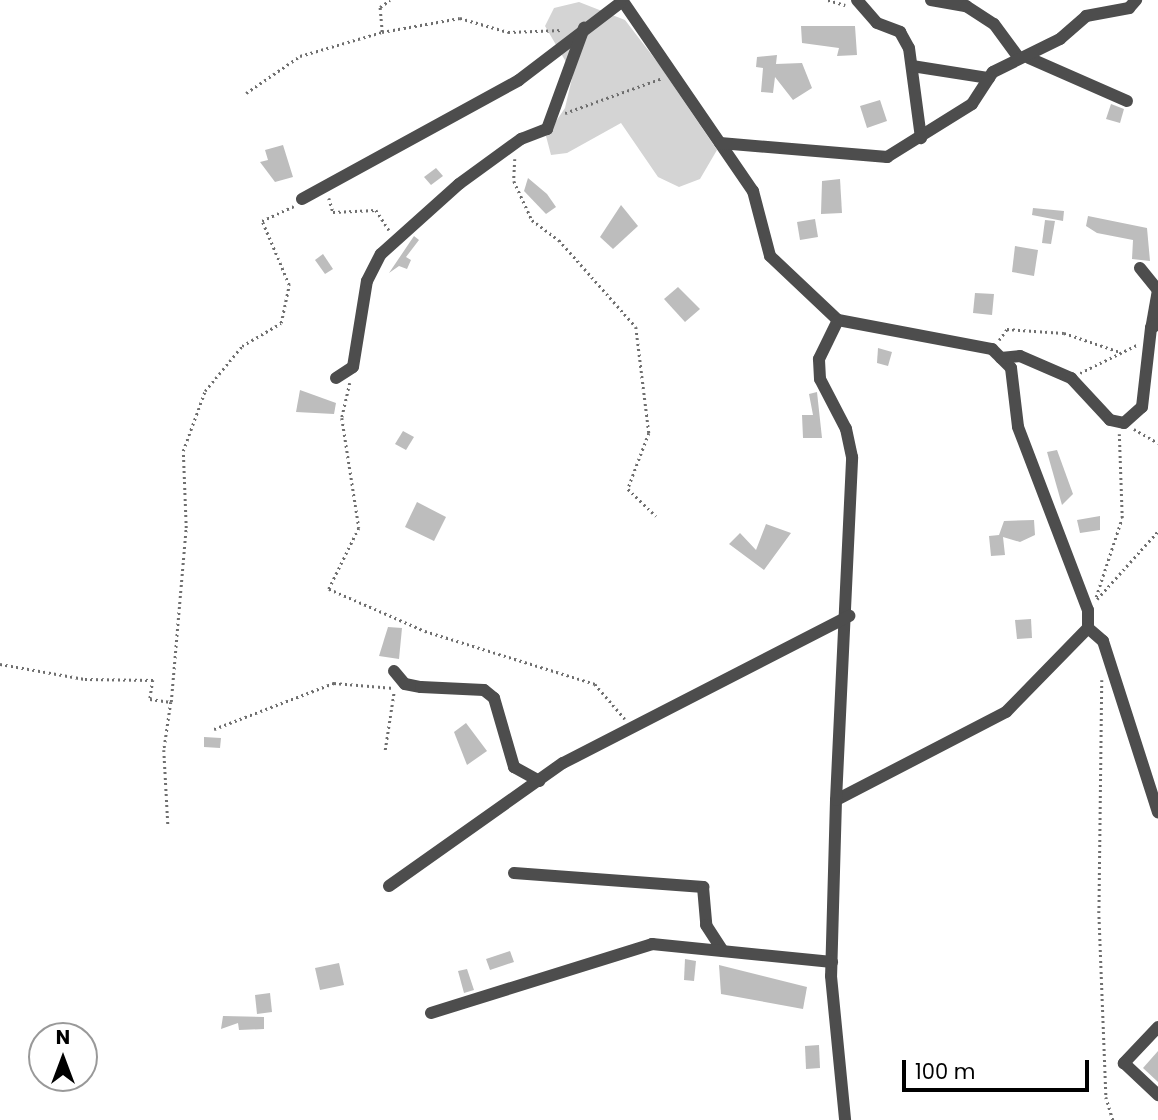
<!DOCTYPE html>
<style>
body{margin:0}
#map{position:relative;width:1158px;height:1120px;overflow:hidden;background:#fff;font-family:Poppins,sans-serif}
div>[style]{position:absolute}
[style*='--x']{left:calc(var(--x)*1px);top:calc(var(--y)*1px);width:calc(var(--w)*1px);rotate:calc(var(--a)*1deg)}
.green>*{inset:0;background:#d4d4d4}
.building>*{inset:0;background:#bdbdbd}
.path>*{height:2.5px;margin-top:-1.25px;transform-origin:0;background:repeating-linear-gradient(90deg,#6f6f6f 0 2px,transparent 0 5.5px)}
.minor>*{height:12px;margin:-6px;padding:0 6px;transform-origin:6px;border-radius:6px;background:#4d4d4d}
span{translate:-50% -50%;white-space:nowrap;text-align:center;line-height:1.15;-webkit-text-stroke:6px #fff;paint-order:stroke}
.north{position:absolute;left:28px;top:1022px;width:70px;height:70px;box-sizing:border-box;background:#fff;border:2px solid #999;border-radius:50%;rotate:0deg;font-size:19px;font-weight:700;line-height:28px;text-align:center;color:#000}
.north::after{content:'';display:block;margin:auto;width:24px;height:32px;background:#000;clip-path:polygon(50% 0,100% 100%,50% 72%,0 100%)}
.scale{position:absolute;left:902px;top:1060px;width:187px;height:32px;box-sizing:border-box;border:4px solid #000;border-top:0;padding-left:9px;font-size:21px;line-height:24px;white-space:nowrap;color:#000;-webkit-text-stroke:5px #fff;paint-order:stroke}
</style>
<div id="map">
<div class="green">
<div style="clip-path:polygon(579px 2px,625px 20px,658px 63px,717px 150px,700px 179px,679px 187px,658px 177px,621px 123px,567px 153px,551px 155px,546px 136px,565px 108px,573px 74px,545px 26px,554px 8px)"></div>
</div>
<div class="building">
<div style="clip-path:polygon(801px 26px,855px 26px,857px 55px,837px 56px,839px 48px,802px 43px)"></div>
<div style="clip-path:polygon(777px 55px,776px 64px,802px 63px,812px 88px,793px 100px,775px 77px,773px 93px,761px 92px,763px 68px,756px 67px,757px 57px)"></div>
<div style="clip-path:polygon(880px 100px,887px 121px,867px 128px,860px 106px)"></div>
<div style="clip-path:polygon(1111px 104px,1124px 109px,1120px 123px,1106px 119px)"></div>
<div style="clip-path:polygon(283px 145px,293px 177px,275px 182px,260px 162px,268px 160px,265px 150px)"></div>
<div style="clip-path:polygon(436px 168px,443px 176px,431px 185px,424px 177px)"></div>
<div style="clip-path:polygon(528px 178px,547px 194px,556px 207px,546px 214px,524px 191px)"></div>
<div style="clip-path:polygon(840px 179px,842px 213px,821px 214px,822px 181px)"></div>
<div style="clip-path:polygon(621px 205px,638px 226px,613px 249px,600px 237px)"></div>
<div style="clip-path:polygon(1033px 208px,1064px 211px,1063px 221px,1032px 215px)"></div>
<div style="clip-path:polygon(1088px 216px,1147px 228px,1150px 261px,1132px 259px,1133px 240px,1097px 233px,1086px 226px)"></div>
<div style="clip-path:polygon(815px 219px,818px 237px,800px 240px,797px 222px)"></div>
<div style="clip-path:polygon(1045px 220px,1055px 221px,1051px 244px,1042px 243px)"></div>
<div style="clip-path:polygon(414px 236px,419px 240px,406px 257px,411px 260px,407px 269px,399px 266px,389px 273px)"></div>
<div style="clip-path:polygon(1015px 246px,1038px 250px,1034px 276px,1012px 272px)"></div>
<div style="clip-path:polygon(323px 254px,333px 269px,325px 274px,315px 260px)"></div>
<div style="clip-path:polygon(678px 287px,700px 309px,685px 322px,664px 299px)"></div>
<div style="clip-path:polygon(975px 293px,994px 294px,992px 315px,973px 313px)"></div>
<div style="clip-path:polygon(878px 348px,892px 352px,888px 366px,877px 363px)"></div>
<div style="clip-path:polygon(300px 390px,336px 403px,334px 414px,296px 412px)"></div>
<div style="clip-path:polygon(817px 392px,822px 438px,803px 438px,802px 415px,813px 415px,809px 394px)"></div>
<div style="clip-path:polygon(403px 431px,414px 437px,406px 450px,395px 444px)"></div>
<div style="clip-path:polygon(1057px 450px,1073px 494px,1062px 505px,1047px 452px)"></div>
<div style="clip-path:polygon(417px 502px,446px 517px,434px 541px,405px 527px)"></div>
<div style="clip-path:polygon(1100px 516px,1100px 530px,1080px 533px,1077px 520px)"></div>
<div style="clip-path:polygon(1034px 520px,1035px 535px,1020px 542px,1003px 537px,1005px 555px,991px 556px,989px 536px,999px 535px,1004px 521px)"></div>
<div style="clip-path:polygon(766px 524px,791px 533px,764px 570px,729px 544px,740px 533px,756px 550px)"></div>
<div style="clip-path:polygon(1031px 619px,1032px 638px,1017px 639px,1015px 620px)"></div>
<div style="clip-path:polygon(388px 627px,402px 628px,399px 659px,379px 656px)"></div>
<div style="clip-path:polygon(466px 723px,487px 751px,467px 765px,454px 732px)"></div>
<div style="clip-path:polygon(204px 737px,221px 738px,220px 748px,204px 747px)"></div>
<div style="clip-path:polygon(510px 951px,514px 962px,490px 970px,486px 959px)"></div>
<div style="clip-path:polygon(685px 959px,696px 961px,694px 981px,684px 980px)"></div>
<div style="clip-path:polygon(339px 963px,344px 985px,320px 990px,315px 968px)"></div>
<div style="clip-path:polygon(719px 965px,807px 987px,803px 1009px,721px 994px)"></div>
<div style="clip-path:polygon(467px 969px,474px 990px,464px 993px,458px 971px)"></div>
<div style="clip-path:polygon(270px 993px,272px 1012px,257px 1014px,255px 995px)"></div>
<div style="clip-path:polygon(223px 1016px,264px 1017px,264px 1029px,239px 1030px,238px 1023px,221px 1029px)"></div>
<div style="clip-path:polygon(819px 1045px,820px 1068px,806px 1069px,805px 1046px)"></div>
<div style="clip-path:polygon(1158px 1051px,1158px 1082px,1143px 1068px)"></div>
</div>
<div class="path">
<div style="--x:828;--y:0;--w:18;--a:16"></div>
<div style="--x:382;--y:32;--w:25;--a:-95"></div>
<div style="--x:380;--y:7;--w:12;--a:-35"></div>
<div style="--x:246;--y:93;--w:65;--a:-34.4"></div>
<div style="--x:300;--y:56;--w:85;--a:-16.3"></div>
<div style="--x:382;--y:32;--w:79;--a:-10.2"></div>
<div style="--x:460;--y:18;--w:50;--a:16.3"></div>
<div style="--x:508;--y:32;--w:55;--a:-2.1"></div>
<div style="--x:565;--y:113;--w:104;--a:-19.7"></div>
<div style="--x:515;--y:159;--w:22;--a:93"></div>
<div style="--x:514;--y:181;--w:43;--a:65.2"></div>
<div style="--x:532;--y:220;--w:34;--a:37"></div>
<div style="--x:559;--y:240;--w:116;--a:48.5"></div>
<div style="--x:636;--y:327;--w:107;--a:83"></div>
<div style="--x:649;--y:433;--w:60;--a:110.6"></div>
<div style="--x:628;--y:489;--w:39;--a:44"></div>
<div style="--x:329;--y:198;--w:15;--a:74"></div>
<div style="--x:333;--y:212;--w:43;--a:-2.7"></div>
<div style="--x:376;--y:210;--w:24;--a:57"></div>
<div style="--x:999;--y:340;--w:14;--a:-54"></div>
<div style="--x:1007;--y:329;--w:57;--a:4"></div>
<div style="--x:1064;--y:333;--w:59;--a:18.7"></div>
<div style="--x:1080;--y:373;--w:64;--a:-26.2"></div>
<div style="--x:350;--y:383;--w:36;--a:103"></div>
<div style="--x:342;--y:418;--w:111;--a:81.2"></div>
<div style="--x:359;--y:528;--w:68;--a:116.2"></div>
<div style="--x:329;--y:589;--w:105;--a:23.6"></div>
<div style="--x:425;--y:631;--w:178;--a:17.3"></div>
<div style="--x:595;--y:684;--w:46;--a:49.4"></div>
<div style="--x:1134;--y:429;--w:28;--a:30"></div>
<div style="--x:1096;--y:597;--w:83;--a:-71.8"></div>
<div style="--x:1122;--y:518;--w:84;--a:-92"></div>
<div style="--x:1097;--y:599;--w:91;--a:-48.1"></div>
<div style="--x:0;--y:664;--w:86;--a:10"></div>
<div style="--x:85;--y:679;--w:68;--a:0.8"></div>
<div style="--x:153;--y:680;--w:19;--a:99"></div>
<div style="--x:150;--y:699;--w:21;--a:8"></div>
<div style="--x:171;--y:702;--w:49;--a:98.3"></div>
<div style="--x:164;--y:750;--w:75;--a:86.9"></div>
<div style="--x:1102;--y:680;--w:231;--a:90.7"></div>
<div style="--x:1099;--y:911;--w:186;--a:87.8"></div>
<div style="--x:1106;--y:1097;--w:24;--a:73"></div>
<div style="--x:171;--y:702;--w:175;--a:-85.1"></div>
<div style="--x:186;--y:528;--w:77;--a:-92.2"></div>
<div style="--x:183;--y:451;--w:64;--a:-69.9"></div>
<div style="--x:205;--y:391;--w:58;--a:-50.6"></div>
<div style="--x:242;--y:346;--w:45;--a:-30.5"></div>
<div style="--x:281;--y:323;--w:39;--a:-78"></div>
<div style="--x:289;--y:285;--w:69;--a:-112.9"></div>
<div style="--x:262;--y:221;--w:35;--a:-25"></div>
<div style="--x:214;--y:729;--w:129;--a:-21"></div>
<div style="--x:334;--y:683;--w:60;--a:4.8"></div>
<div style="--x:385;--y:750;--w:60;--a:-81.3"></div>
</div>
<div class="minor">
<div style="--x:622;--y:0;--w:232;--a:55.6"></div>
<div style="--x:753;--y:191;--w:67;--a:75.3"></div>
<div style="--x:770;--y:256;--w:93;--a:43.3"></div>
<div style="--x:838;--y:320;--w:157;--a:10.7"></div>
<div style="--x:992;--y:349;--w:27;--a:45"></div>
<div style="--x:1011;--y:368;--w:59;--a:83.2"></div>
<div style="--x:1018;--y:427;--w:196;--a:69.1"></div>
<div style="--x:1088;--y:610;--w:18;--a:90"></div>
<div style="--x:1088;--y:628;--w:117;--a:134.3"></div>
<div style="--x:1006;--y:712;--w:191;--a:152.6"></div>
<div style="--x:836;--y:800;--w:176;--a:91.6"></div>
<div style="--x:831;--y:976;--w:145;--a:84.4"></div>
<div style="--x:857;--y:0;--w:30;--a:49"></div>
<div style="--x:877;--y:23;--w:25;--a:21"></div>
<div style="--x:900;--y:32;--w:18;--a:61"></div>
<div style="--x:909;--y:48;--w:91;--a:82.4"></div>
<div style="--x:931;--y:0;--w:36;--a:10"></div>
<div style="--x:966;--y:6;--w:33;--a:33"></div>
<div style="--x:994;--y:24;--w:42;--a:53.7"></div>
<div style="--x:1029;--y:58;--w:107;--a:23.7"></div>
<div style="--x:912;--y:66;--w:78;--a:8.9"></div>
<div style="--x:720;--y:143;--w:168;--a:4.8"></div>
<div style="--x:887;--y:157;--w:100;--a:-31.9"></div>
<div style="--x:972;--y:104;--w:38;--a:-57"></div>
<div style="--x:993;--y:72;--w:75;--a:-26.2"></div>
<div style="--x:1060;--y:39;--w:35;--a:-41"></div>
<div style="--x:1086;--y:16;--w:44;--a:-10.5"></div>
<div style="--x:1129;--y:8;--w:11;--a:-49"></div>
<div style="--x:302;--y:199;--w:247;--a:-28.7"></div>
<div style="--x:519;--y:80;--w:127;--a:-37.3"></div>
<div style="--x:1140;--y:268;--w:28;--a:51"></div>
<div style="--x:1158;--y:290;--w:39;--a:100"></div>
<div style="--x:1001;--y:358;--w:19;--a:-6"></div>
<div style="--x:1020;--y:356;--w:56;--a:23.3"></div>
<div style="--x:1071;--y:378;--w:57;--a:47.1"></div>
<div style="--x:1110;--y:420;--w:14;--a:12"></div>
<div style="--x:1124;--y:423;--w:24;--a:-42"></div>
<div style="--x:1142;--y:407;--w:80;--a:-83.5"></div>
<div style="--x:1151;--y:328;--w:8;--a:-30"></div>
<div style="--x:336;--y:378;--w:20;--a:-33"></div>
<div style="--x:353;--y:367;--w:87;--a:-80.8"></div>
<div style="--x:367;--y:281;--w:30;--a:-63"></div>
<div style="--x:381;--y:254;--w:105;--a:-41.9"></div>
<div style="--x:459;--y:184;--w:77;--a:-36"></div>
<div style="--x:521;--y:139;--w:28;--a:-21"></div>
<div style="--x:547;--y:129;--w:108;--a:-69.9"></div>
<div style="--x:1088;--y:628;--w:20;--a:41"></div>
<div style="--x:1103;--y:641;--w:180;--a:72.2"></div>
<div style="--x:394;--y:671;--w:17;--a:50"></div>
<div style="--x:405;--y:684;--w:16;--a:11"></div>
<div style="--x:421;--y:687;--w:63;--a:2.7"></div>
<div style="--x:484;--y:690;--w:13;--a:39"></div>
<div style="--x:494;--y:698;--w:72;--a:73.8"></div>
<div style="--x:514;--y:767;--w:29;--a:29"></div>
<div style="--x:836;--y:800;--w:343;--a:-87.3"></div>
<div style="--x:852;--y:457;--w:29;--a:-102"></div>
<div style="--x:846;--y:429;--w:56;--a:-117.5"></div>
<div style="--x:820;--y:379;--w:20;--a:-93"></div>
<div style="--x:819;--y:359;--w:43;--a:-64"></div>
<div style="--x:514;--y:873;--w:190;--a:4.2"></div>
<div style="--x:703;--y:887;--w:38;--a:85"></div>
<div style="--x:706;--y:925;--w:31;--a:57"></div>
<div style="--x:389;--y:886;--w:213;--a:-35.3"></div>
<div style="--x:563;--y:763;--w:322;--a:-27.2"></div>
<div style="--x:431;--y:1013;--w:232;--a:-17.3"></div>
<div style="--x:652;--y:944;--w:181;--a:5.7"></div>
<div style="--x:1158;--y:1027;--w:50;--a:133.4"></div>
<div style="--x:1124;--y:1063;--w:47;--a:43.3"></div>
</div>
<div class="north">N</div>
<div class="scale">100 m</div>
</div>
